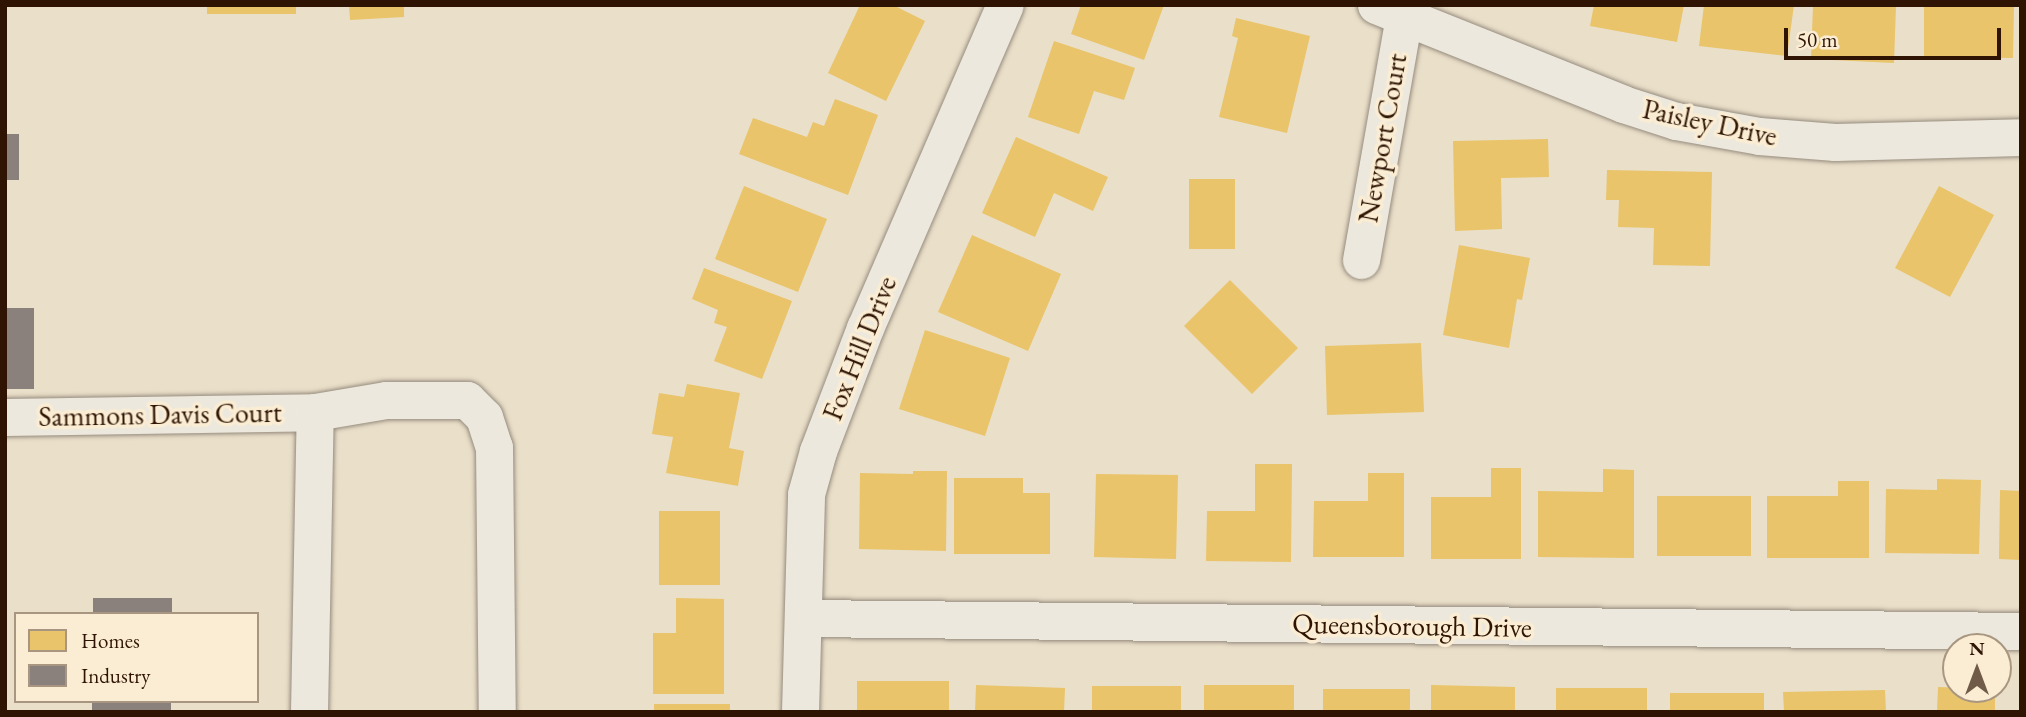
<!DOCTYPE html>
<style>
body{margin:0}
#map{position:relative;width:2026px;height:717px;overflow:hidden;background:#eadfc9;font-family:"EB Garamond",serif}
div>[style]{position:absolute}
[style*='--x']{left:calc(var(--x)*1px);top:calc(var(--y)*1px);width:calc(var(--w)*1px);rotate:calc(var(--a)*1deg)}
.homes>*{inset:0;background:#e9c46a}
.industry>*{inset:0;background:#8a817c}
.roads{filter:drop-shadow(0 0 2px #968c7e) drop-shadow(0 0 2px #968c7e)}
.minor>*{height:37px;margin:-18.5px;padding:0 18.5px;transform-origin:18.5px;border-radius:18.5px;background:#ede8dd}
span{translate:-50% -50%;white-space:nowrap;text-align:center;line-height:1.15;-webkit-text-stroke:7px #faedd3;paint-order:stroke}
.street-label{font-size:28px;color:#2f1404}
.frame{position:absolute;inset:0;border:7px solid #2f1404;pointer-events:none}
.legend{position:absolute;left:14px;top:612px;width:245px;height:91px;box-sizing:border-box;background:#faedd3;border:2px solid #a99680;margin:0;padding:9px 12px;list-style:none;font-size:21px;color:#2f1404}
.legend li{display:flex;align-items:center;gap:14px;height:35px}
.legend b{width:35px;border:2px solid #a99680}
.north{position:absolute;left:1942px;top:633px;width:70px;height:70px;box-sizing:border-box;background:#faedd3;border:2px solid #a99680;border-radius:50%;rotate:0deg;font-size:19px;font-weight:700;line-height:28px;text-align:center;color:#2f1404}
.north::after{content:'';display:block;margin:auto;width:24px;height:32px;background:#705b49;clip-path:polygon(50% 0,100% 100%,50% 72%,0 100%)}
.scale{position:absolute;left:1784px;top:28px;width:217px;height:32px;box-sizing:border-box;border:4px solid #2f1404;border-top:0;padding-left:9px;font-size:21px;line-height:24px;white-space:nowrap;color:#2f1404;-webkit-text-stroke:5px #faedd3;paint-order:stroke}
</style>
<div id="map">
<div class="homes">
<div style="clip-path:polygon(207px 5px,296px 5px,296px 14px,207px 14px)"></div>
<div style="clip-path:polygon(349px 5px,404px 5px,404px 17px,350px 20px)"></div>
<div style="clip-path:polygon(860px 5px,893px 5px,925px 21px,886px 101px,828px 73px)"></div>
<div style="clip-path:polygon(1081px 5px,1164px 5px,1144px 60px,1071px 34px)"></div>
<div style="clip-path:polygon(1594px 5px,1684px 5px,1677px 42px,1590px 26px)"></div>
<div style="clip-path:polygon(1704px 5px,1794px 5px,1787px 56px,1699px 46px)"></div>
<div style="clip-path:polygon(1813px 5px,1896px 5px,1894px 63px,1811px 59px)"></div>
<div style="clip-path:polygon(1924px 5px,2014px 5px,2013px 58px,1924px 57px)"></div>
<div style="clip-path:polygon(1236px 18px,1310px 36px,1287px 133px,1219px 117px,1238px 38px,1232px 36px)"></div>
<div style="clip-path:polygon(1054px 41px,1135px 68px,1124px 100px,1094px 91px,1079px 134px,1028px 117px)"></div>
<div style="clip-path:polygon(835px 99px,878px 115px,848px 195px,739px 154px,753px 118px,807px 137px,813px 122px,824px 126px)"></div>
<div style="clip-path:polygon(1016px 137px,1108px 177px,1093px 211px,1054px 193px,1035px 237px,982px 213px)"></div>
<div style="clip-path:polygon(1548px 139px,1549px 177px,1501px 178px,1502px 229px,1455px 231px,1453px 141px)"></div>
<div style="clip-path:polygon(1607px 170px,1712px 172px,1710px 266px,1653px 265px,1654px 228px,1618px 227px,1619px 200px,1606px 200px)"></div>
<div style="clip-path:polygon(1189px 179px,1235px 179px,1235px 249px,1189px 249px)"></div>
<div style="clip-path:polygon(744px 186px,827px 219px,798px 292px,715px 259px)"></div>
<div style="clip-path:polygon(1939px 186px,1994px 215px,1950px 297px,1895px 268px)"></div>
<div style="clip-path:polygon(972px 235px,1061px 274px,1028px 351px,938px 312px)"></div>
<div style="clip-path:polygon(1459px 245px,1530px 258px,1522px 300px,1517px 299px,1509px 348px,1443px 335px)"></div>
<div style="clip-path:polygon(704px 268px,792px 301px,762px 379px,714px 361px,727px 327px,714px 323px,718px 310px,692px 299px)"></div>
<div style="clip-path:polygon(1230px 280px,1298px 348px,1252px 394px,1184px 326px)"></div>
<div style="clip-path:polygon(925px 330px,1010px 358px,985px 436px,899px 409px)"></div>
<div style="clip-path:polygon(1421px 343px,1424px 412px,1327px 415px,1325px 346px)"></div>
<div style="clip-path:polygon(687px 384px,740px 393px,729px 448px,744px 451px,738px 486px,666px 473px,673px 437px,652px 434px,659px 393px,684px 397px)"></div>
<div style="clip-path:polygon(1255px 464px,1292px 464px,1291px 562px,1206px 561px,1207px 511px,1255px 511px)"></div>
<div style="clip-path:polygon(1491px 468px,1521px 468px,1521px 559px,1431px 559px,1431px 497px,1491px 497px)"></div>
<div style="clip-path:polygon(1603px 469px,1634px 470px,1634px 558px,1538px 557px,1538px 491px,1603px 492px)"></div>
<div style="clip-path:polygon(913px 471px,947px 471px,946px 551px,859px 549px,860px 473px,913px 474px)"></div>
<div style="clip-path:polygon(1368px 473px,1404px 473px,1404px 557px,1313px 557px,1314px 501px,1368px 501px)"></div>
<div style="clip-path:polygon(1096px 474px,1178px 475px,1176px 559px,1094px 557px)"></div>
<div style="clip-path:polygon(954px 478px,1023px 478px,1023px 493px,1050px 493px,1050px 554px,954px 554px)"></div>
<div style="clip-path:polygon(1937px 479px,1981px 480px,1979px 554px,1885px 553px,1886px 489px,1937px 490px)"></div>
<div style="clip-path:polygon(1838px 481px,1869px 481px,1869px 558px,1767px 558px,1767px 496px,1838px 496px)"></div>
<div style="clip-path:polygon(2000px 490px,2021px 491px,2021px 560px,1999px 559px)"></div>
<div style="clip-path:polygon(1657px 496px,1751px 496px,1751px 556px,1657px 556px)"></div>
<div style="clip-path:polygon(659px 511px,720px 511px,720px 585px,659px 585px)"></div>
<div style="clip-path:polygon(676px 598px,724px 599px,724px 694px,653px 694px,653px 633px,676px 633px)"></div>
<div style="clip-path:polygon(857px 681px,949px 681px,949px 712px,857px 712px)"></div>
<div style="clip-path:polygon(976px 685px,1065px 688px,1064px 712px,975px 712px)"></div>
<div style="clip-path:polygon(1204px 685px,1294px 685px,1294px 712px,1204px 712px)"></div>
<div style="clip-path:polygon(1431px 685px,1515px 687px,1515px 712px,1431px 712px)"></div>
<div style="clip-path:polygon(1092px 686px,1181px 686px,1181px 712px,1092px 712px)"></div>
<div style="clip-path:polygon(1938px 687px,1995px 689px,1995px 712px,1937px 712px)"></div>
<div style="clip-path:polygon(1556px 688px,1647px 688px,1647px 712px,1556px 712px)"></div>
<div style="clip-path:polygon(1323px 689px,1410px 689px,1410px 712px,1323px 712px)"></div>
<div style="clip-path:polygon(1885px 690px,1886px 712px,1784px 712px,1783px 692px)"></div>
<div style="clip-path:polygon(1670px 693px,1764px 693px,1764px 712px,1670px 712px)"></div>
<div style="clip-path:polygon(654px 704px,730px 704px,730px 712px,654px 712px)"></div>
</div>
<div class="industry">
<div style="clip-path:polygon(5px 134px,19px 134px,19px 180px,5px 180px)"></div>
<div style="clip-path:polygon(5px 308px,34px 308px,34px 389px,5px 389px)"></div>
<div style="clip-path:polygon(93px 598px,172px 598px,172px 614px,93px 614px)"></div>
<div style="clip-path:polygon(92px 701px,171px 701px,171px 712px,92px 712px)"></div>
</div>
<div class="roads">
<div class="minor">
<div style="--x:1376;--y:5;--w:266;--a:21.8"></div>
<div style="--x:1623;--y:104;--w:56;--a:17.8"></div>
<div style="--x:1676;--y:121;--w:84;--a:10.2"></div>
<div style="--x:1759;--y:136;--w:76;--a:4.5"></div>
<div style="--x:1835;--y:142;--w:186;--a:-1.5"></div>
<div style="--x:1361;--y:260;--w:259;--a:-80"></div>
<div style="--x:5;--y:417;--w:310;--a:-0.9"></div>
<div style="--x:315;--y:412;--w:72;--a:-9.6"></div>
<div style="--x:386;--y:400;--w:81;--a:0"></div>
<div style="--x:467;--y:400;--w:24;--a:45"></div>
<div style="--x:484;--y:417;--w:32;--a:72"></div>
<div style="--x:494;--y:447;--w:265;--a:89.4"></div>
<div style="--x:803;--y:618;--w:1218;--a:0.61"></div>
<div style="--x:309;--y:712;--w:300;--a:-88.9"></div>
<div style="--x:800;--y:712;--w:218;--a:-88.4"></div>
<div style="--x:806;--y:494;--w:45;--a:-74.4"></div>
<div style="--x:818;--y:451;--w:132;--a:-69.1"></div>
<div style="--x:865;--y:328;--w:352;--a:-66.6"></div>
</div>
</div>
<div class="street-label">
<span style="left:1710px;top:122px;rotate:12deg">Paisley Drive</span>
<span style="left:1382px;top:138px;rotate:-80deg">Newport Court</span>
<span style="left:859px;top:348px;rotate:-68deg">Fox Hill Drive</span>
<span style="left:160px;top:414px;rotate:-1deg">Sammons Davis Court</span>
<span style="left:1412px;top:625px;rotate:1deg">Queensborough Drive</span>
</div>
<div class="frame"></div>
<ul class="legend">
<li><b style="height:19px;background:#e9c46a"></b>Homes</li>
<li><b style="height:19px;background:#8a817c"></b>Industry</li>
</ul>
<div class="north">N</div>
<div class="scale">50 m</div>
</div>
